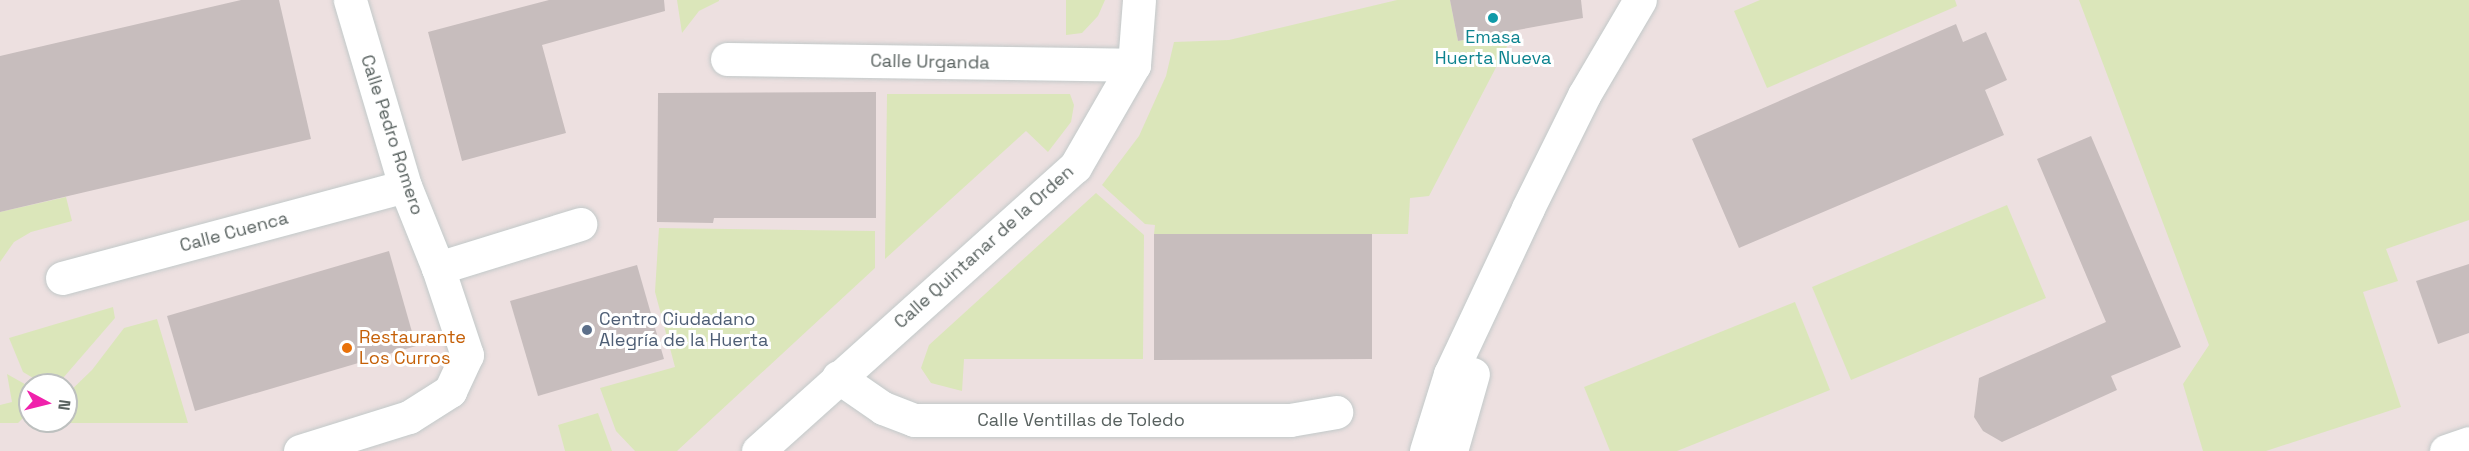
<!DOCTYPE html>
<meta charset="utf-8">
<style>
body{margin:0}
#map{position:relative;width:2469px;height:451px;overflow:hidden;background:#ede0e0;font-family:"Space Grotesk",sans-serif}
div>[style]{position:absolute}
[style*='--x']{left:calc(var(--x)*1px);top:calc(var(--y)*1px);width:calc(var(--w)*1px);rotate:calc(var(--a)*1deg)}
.green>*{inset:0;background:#dbe6ba}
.building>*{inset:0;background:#c7bdbd}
.roads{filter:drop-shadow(0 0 2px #c2c9c9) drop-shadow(0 0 2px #c2c9c9)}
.street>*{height:33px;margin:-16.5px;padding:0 16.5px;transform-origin:16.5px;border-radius:16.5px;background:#fff}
.secondary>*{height:33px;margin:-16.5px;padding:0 16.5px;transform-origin:16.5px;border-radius:16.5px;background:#fff}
.dots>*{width:16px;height:16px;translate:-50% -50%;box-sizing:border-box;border:3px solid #fff;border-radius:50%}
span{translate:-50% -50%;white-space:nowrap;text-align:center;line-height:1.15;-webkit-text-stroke:6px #fff;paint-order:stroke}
.culture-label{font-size:18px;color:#0d838f}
.street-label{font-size:18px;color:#596260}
.service-label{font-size:18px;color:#4e5e75}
.left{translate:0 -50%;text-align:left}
.food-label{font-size:18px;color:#c56008}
.north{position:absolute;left:18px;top:373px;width:60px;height:60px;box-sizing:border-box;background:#fff;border:2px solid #bdc0bf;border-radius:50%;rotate:97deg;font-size:16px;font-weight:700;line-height:24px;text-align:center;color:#596260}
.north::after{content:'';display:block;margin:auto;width:21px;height:27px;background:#f022ac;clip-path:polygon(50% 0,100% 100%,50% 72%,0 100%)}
</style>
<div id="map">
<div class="green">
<div style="clip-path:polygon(677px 0,719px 0,719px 1px,699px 11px,682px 33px)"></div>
<div style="clip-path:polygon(1066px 0,1105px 0,1098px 16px,1082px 33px,1066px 35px)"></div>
<div style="clip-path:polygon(1397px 0,1450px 0,1458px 41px,1515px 31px,1429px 196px,1410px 198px,1408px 234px,1154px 234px,1155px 225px,1145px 224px,1102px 185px,1139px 136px,1166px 76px,1174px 42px,1229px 40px)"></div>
<div style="clip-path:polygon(1760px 0,1955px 0,1957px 6px,1767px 88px,1734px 11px)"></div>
<div style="clip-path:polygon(2079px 0,2469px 0,2469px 220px,2386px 249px,2398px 281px,2363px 292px,2401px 407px,2266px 451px,2203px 451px,2183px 384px,2209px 345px)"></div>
<div style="clip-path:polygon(887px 94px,1070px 94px,1074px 105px,1071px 122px,1048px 152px,1026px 131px,885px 259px)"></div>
<div style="clip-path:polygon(1096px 193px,1144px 235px,1143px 359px,964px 359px,962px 391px,931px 383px,921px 368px,929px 345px)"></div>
<div style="clip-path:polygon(66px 197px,72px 221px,31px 232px,14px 242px,0 262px,0 212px)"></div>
<div style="clip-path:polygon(2007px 205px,2046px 298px,1851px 380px,1812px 287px)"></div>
<div style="clip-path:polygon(659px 228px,875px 231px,875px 268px,677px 451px,635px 451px,616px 431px,600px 388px,675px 367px,655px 292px)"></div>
<div style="clip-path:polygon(1795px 302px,1830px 390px,1677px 451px,1610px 451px,1584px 387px)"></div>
<div style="clip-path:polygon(113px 307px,115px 318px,57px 385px,45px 385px,23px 372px,9px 338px)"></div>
<div style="clip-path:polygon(157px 319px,188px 423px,35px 423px,66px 421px,66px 395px,92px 370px,124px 328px)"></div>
<div style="clip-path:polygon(7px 374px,30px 387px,30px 411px,18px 423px,0 423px,0 405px,12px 402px)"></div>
<div style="clip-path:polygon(598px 413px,612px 451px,565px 451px,558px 425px)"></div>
</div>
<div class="building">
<div style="clip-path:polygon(241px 0,279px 0,311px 139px,0 212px,0 56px)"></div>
<div style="clip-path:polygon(549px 0,664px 0,665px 11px,542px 45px,566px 133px,462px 161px,428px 32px)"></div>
<div style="clip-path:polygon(1450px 0,1581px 0,1583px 18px,1458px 41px)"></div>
<div style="clip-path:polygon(1956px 24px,1963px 42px,1986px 32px,2007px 80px,1985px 90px,2004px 135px,1739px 248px,1692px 139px)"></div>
<div style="clip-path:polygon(876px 92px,876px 218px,714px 218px,713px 223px,657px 222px,658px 93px)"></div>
<div style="clip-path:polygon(2091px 136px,2181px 347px,2111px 376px,2117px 390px,2002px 442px,1983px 431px,1974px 417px,1979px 378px,2106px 322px,2037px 159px)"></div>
<div style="clip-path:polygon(1154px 234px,1372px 234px,1372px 359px,1154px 360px)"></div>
<div style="clip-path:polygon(389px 251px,416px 346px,195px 411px,167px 316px)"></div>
<div style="clip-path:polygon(2469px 264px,2469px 333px,2438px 344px,2416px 281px)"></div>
<div style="clip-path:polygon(637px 265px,664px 359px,538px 396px,510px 301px)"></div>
</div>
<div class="roads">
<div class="street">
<div style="--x:727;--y:59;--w:407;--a:0.8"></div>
<div style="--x:438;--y:268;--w:149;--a:-17.2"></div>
<div style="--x:62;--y:278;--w:355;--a:-15"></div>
<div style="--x:838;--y:377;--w:55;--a:34.6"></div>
<div style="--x:883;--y:408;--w:33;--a:21"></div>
<div style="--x:914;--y:420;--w:376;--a:0"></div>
<div style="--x:1290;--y:420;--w:47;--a:-9.9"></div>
<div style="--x:300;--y:451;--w:114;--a:-17.3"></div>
<div style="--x:409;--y:417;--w:49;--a:-32.4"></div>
<div style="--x:450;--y:391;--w:40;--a:-65"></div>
<div style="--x:467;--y:355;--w:92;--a:-108.4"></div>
<div style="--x:438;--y:268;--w:88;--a:-111.9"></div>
<div style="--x:405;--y:186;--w:194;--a:-106.5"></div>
<div style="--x:758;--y:451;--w:426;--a:-41.9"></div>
<div style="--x:1075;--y:167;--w:118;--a:-60"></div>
<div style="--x:1134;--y:65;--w:65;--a:-85.6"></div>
<div style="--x:2446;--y:451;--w:24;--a:-19"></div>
</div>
<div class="secondary">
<div style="--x:1426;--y:451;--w:81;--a:-72.7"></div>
<div style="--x:1450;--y:374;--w:183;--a:-64.8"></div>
<div style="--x:1528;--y:208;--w:126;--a:-63.6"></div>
<div style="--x:1584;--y:95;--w:110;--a:-59.5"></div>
<div style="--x:1451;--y:451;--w:80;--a:-74.1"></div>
</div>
</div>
<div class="dots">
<div style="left:1493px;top:18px;background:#0f9aa8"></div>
<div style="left:587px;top:330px;background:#5c6f8a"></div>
<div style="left:347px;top:348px;background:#e8710a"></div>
</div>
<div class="culture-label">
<span style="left:1493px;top:48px">Emasa<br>Huerta Nueva</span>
</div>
<div class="street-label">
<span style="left:930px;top:62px;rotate:1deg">Calle Urganda</span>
<span style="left:392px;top:135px;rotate:72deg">Calle Pedro Romero</span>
<span style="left:234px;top:232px;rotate:-15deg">Calle Cuenca</span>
<span style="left:984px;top:247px;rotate:-42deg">Calle Quintanar de la Orden</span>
<span style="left:1081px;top:420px">Calle Ventillas de Toledo</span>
</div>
<div class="service-label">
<span class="left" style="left:599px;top:330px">Centro Ciudadano<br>Alegría de la Huerta</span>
</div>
<div class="food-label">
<span class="left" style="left:359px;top:348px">Restaurante<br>Los Curros</span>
</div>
<div class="north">N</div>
</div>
